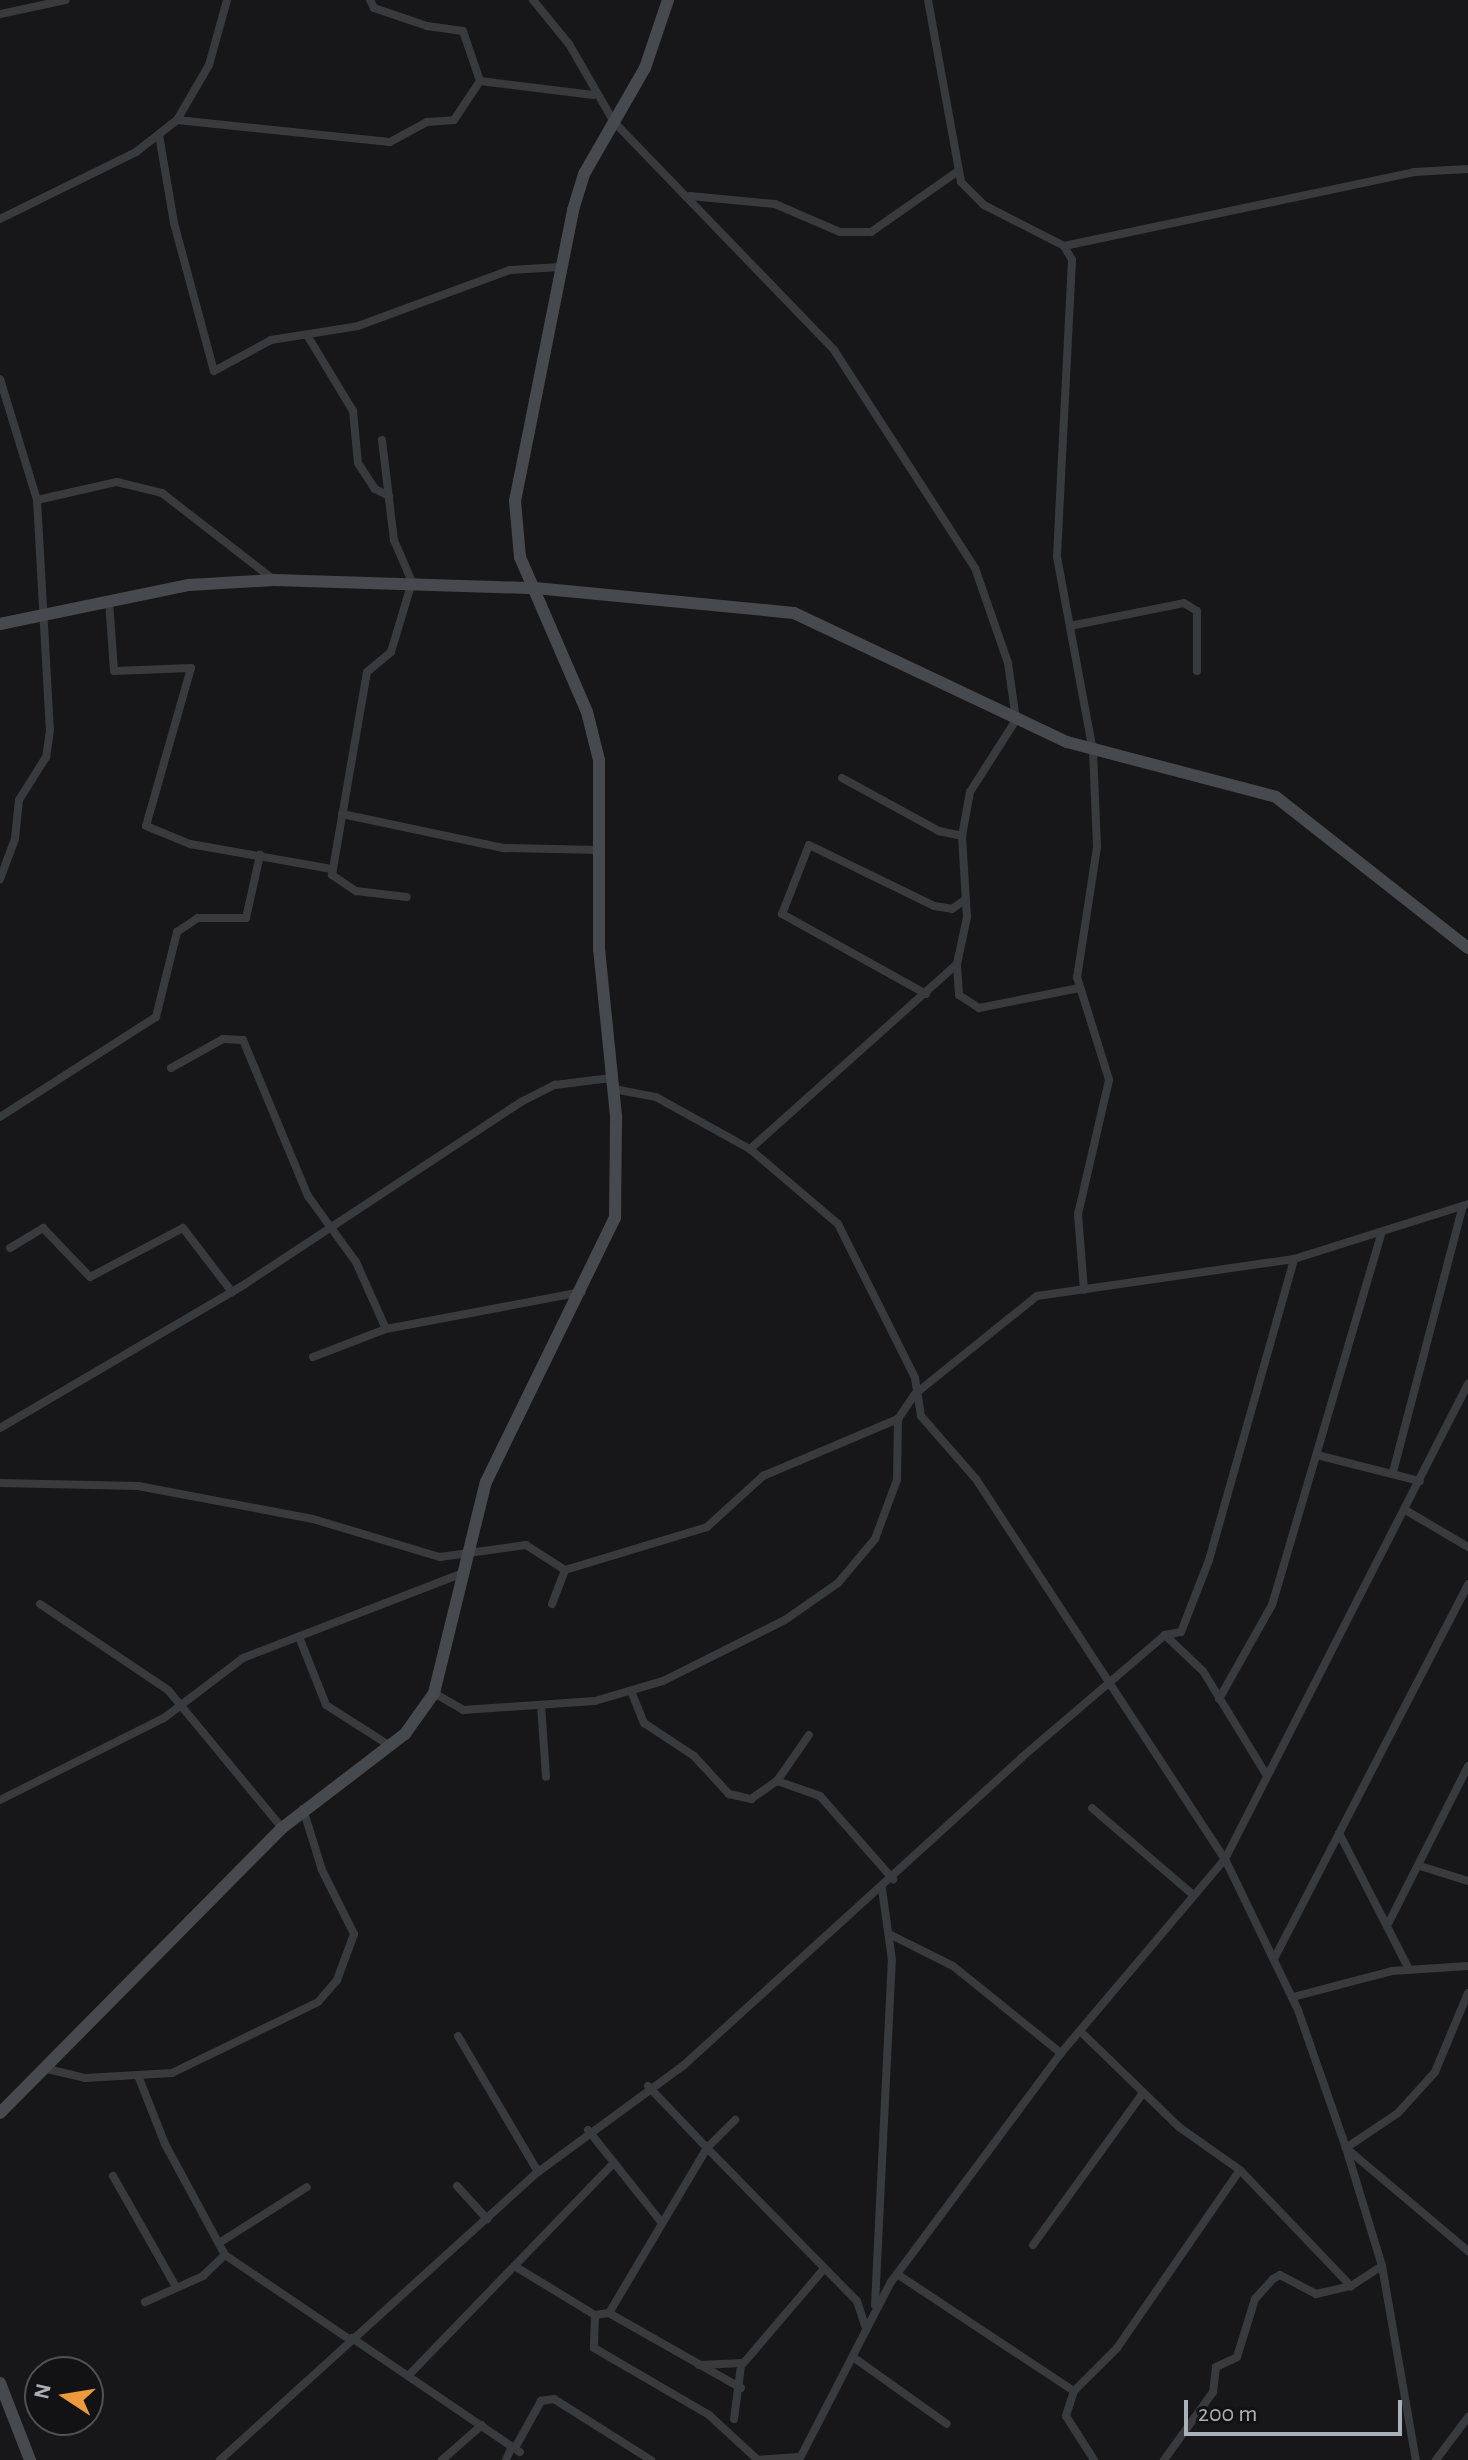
<!DOCTYPE html>
<style>
body{margin:0}
#map{position:relative;width:1468px;height:2460px;overflow:hidden;background:#171719;font-family:"Alegreya Sans",sans-serif}
div>[style]{position:absolute}
[style*='--x']{left:calc(var(--x)*1px);top:calc(var(--y)*1px);width:calc(var(--w)*1px);rotate:calc(var(--a)*1deg)}
.street>*{height:8px;margin:-4px;padding:0 4px;transform-origin:4px;border-radius:4px;background:#383a3e}
.secondary>*{height:12px;margin:-6px;padding:0 6px;transform-origin:6px;border-radius:6px;background:#46494e}
span{translate:-50% -50%;white-space:nowrap;text-align:center;line-height:1.15;-webkit-text-stroke:8px #121214;paint-order:stroke}
.north{position:absolute;left:24px;top:2356px;width:80px;height:80px;box-sizing:border-box;background:#121214;border:2px solid #4f5156;border-radius:50%;rotate:282deg;font-size:22px;font-weight:700;line-height:32px;text-align:center;color:#aab0b8}
.north::after{content:'';display:block;margin:auto;width:28px;height:36px;background:#ec9a3c;clip-path:polygon(50% 0,100% 100%,50% 72%,0 100%)}
.scale{position:absolute;left:1184px;top:2400px;width:218px;height:36px;box-sizing:border-box;border:4px solid #aab0b8;border-top:0;padding-left:10px;font-size:24px;line-height:28px;white-space:nowrap;color:#aab0b8;-webkit-text-stroke:6px #121214;paint-order:stroke}
</style>
<div id="map">
<div class="street">
<div style="--x:370;--y:0;--w:9;--a:63"></div>
<div style="--x:374;--y:8;--w:56;--a:18.8"></div>
<div style="--x:427;--y:26;--w:36;--a:8"></div>
<div style="--x:463;--y:31;--w:53;--a:71.2"></div>
<div style="--x:480;--y:81;--w:114;--a:7.1"></div>
<div style="--x:533;--y:0;--w:57;--a:50.7"></div>
<div style="--x:569;--y:44;--w:90;--a:60"></div>
<div style="--x:614;--y:122;--w:317;--a:46"></div>
<div style="--x:834;--y:350;--w:260;--a:57.1"></div>
<div style="--x:975;--y:568;--w:101;--a:70.8"></div>
<div style="--x:1008;--y:663;--w:58;--a:82"></div>
<div style="--x:1016;--y:720;--w:85;--a:122.6"></div>
<div style="--x:970;--y:792;--w:45;--a:100.3"></div>
<div style="--x:962;--y:836;--w:81;--a:86.5"></div>
<div style="--x:967;--y:917;--w:48;--a:102"></div>
<div style="--x:957;--y:964;--w:278;--a:138.2"></div>
<div style="--x:928;--y:0;--w:185;--a:79.7"></div>
<div style="--x:961;--y:182;--w:33;--a:45"></div>
<div style="--x:984;--y:205;--w:90;--a:27.1"></div>
<div style="--x:1064;--y:246;--w:16;--a:60"></div>
<div style="--x:1072;--y:260;--w:297;--a:92.9"></div>
<div style="--x:1057;--y:557;--w:197;--a:79.5"></div>
<div style="--x:1093;--y:751;--w:96;--a:87.6"></div>
<div style="--x:1097;--y:847;--w:132;--a:98.7"></div>
<div style="--x:1077;--y:977;--w:108;--a:72.7"></div>
<div style="--x:1109;--y:1080;--w:138;--a:103"></div>
<div style="--x:1078;--y:1214;--w:76;--a:85.5"></div>
<div style="--x:0;--y:14;--w:67;--a:-12"></div>
<div style="--x:177;--y:120;--w:214;--a:5.9"></div>
<div style="--x:390;--y:142;--w:42;--a:-28.4"></div>
<div style="--x:427;--y:122;--w:27;--a:-4"></div>
<div style="--x:454;--y:120;--w:47;--a:-56.3"></div>
<div style="--x:159;--y:135;--w:89;--a:80.3"></div>
<div style="--x:174;--y:223;--w:153;--a:74.9"></div>
<div style="--x:214;--y:371;--w:65;--a:-28.5"></div>
<div style="--x:271;--y:340;--w:88;--a:-9.1"></div>
<div style="--x:358;--y:326;--w:162;--a:-20.2"></div>
<div style="--x:510;--y:270;--w:50;--a:-3.4"></div>
<div style="--x:690;--y:196;--w:85;--a:5.4"></div>
<div style="--x:775;--y:204;--w:71;--a:23.3"></div>
<div style="--x:840;--y:232;--w:31;--a:0"></div>
<div style="--x:871;--y:232;--w:106;--a:-35"></div>
<div style="--x:0;--y:219;--w:152;--a:-26.2"></div>
<div style="--x:136;--y:152;--w:52;--a:-38"></div>
<div style="--x:177;--y:120;--w:64;--a:-59.8"></div>
<div style="--x:209;--y:65;--w:67;--a:-74.5"></div>
<div style="--x:1064;--y:246;--w:358;--a:-11.9"></div>
<div style="--x:1414;--y:172;--w:54;--a:-3.2"></div>
<div style="--x:307;--y:335;--w:89;--a:58.8"></div>
<div style="--x:353;--y:411;--w:52;--a:84.5"></div>
<div style="--x:358;--y:463;--w:31;--a:57"></div>
<div style="--x:375;--y:489;--w:16;--a:27"></div>
<div style="--x:0;--y:379;--w:127;--a:73"></div>
<div style="--x:37;--y:500;--w:230;--a:86.8"></div>
<div style="--x:50;--y:730;--w:27;--a:98"></div>
<div style="--x:46;--y:757;--w:51;--a:122.1"></div>
<div style="--x:19;--y:800;--w:39;--a:96"></div>
<div style="--x:15;--y:839;--w:43;--a:110.6"></div>
<div style="--x:382;--y:440;--w:101;--a:83.2"></div>
<div style="--x:394;--y:540;--w:46;--a:66.8"></div>
<div style="--x:412;--y:582;--w:73;--a:106.7"></div>
<div style="--x:391;--y:652;--w:31;--a:140"></div>
<div style="--x:367;--y:672;--w:206;--a:99.8"></div>
<div style="--x:332;--y:875;--w:29;--a:34"></div>
<div style="--x:356;--y:891;--w:51;--a:6.7"></div>
<div style="--x:37;--y:500;--w:82;--a:-12.7"></div>
<div style="--x:117;--y:482;--w:46;--a:13.7"></div>
<div style="--x:162;--y:493;--w:140;--a:37.8"></div>
<div style="--x:109;--y:601;--w:70;--a:85.9"></div>
<div style="--x:114;--y:671;--w:77;--a:-2.2"></div>
<div style="--x:191;--y:668;--w:164;--a:105.9"></div>
<div style="--x:146;--y:826;--w:48;--a:22.2"></div>
<div style="--x:190;--y:844;--w:144;--a:10"></div>
<div style="--x:1070;--y:626;--w:116;--a:-11.4"></div>
<div style="--x:1184;--y:603;--w:15;--a:32"></div>
<div style="--x:1197;--y:611;--w:60;--a:90"></div>
<div style="--x:842;--y:778;--w:111;--a:28.7"></div>
<div style="--x:939;--y:831;--w:24;--a:12"></div>
<div style="--x:342;--y:814;--w:166;--a:11.9"></div>
<div style="--x:504;--y:848;--w:96;--a:1.2"></div>
<div style="--x:957;--y:965;--w:30;--a:86"></div>
<div style="--x:959;--y:995;--w:24;--a:33"></div>
<div style="--x:979;--y:1008;--w:102;--a:-11.3"></div>
<div style="--x:926;--y:994;--w:165;--a:-150.9"></div>
<div style="--x:782;--y:914;--w:74;--a:-68.6"></div>
<div style="--x:809;--y:845;--w:139;--a:26"></div>
<div style="--x:934;--y:906;--w:18;--a:9"></div>
<div style="--x:952;--y:909;--w:16;--a:-35"></div>
<div style="--x:171;--y:1068;--w:60;--a:-29.1"></div>
<div style="--x:223;--y:1039;--w:20;--a:3"></div>
<div style="--x:243;--y:1040;--w:169;--a:67.4"></div>
<div style="--x:308;--y:1196;--w:82;--a:54"></div>
<div style="--x:356;--y:1262;--w:73;--a:65.9"></div>
<div style="--x:614;--y:1089;--w:43;--a:10.8"></div>
<div style="--x:656;--y:1097;--w:107;--a:29"></div>
<div style="--x:750;--y:1149;--w:116;--a:40.4"></div>
<div style="--x:838;--y:1224;--w:172;--a:63.4"></div>
<div style="--x:915;--y:1378;--w:38;--a:81"></div>
<div style="--x:921;--y:1416;--w:84;--a:48.9"></div>
<div style="--x:976;--y:1479;--w:454;--a:56.8"></div>
<div style="--x:1225;--y:1859;--w:168;--a:64.2"></div>
<div style="--x:1298;--y:2010;--w:146;--a:70.8"></div>
<div style="--x:1346;--y:2148;--w:123;--a:73"></div>
<div style="--x:1382;--y:2266;--w:197;--a:80.1"></div>
<div style="--x:0;--y:1117;--w:185;--a:-32.7"></div>
<div style="--x:156;--y:1017;--w:88;--a:-76.1"></div>
<div style="--x:177;--y:932;--w:25;--a:-34"></div>
<div style="--x:198;--y:918;--w:48;--a:0"></div>
<div style="--x:246;--y:918;--w:65;--a:-77.5"></div>
<div style="--x:10;--y:1248;--w:39;--a:-31"></div>
<div style="--x:43;--y:1228;--w:68;--a:46.2"></div>
<div style="--x:90;--y:1277;--w:105;--a:-27.8"></div>
<div style="--x:183;--y:1228;--w:81;--a:52.6"></div>
<div style="--x:313;--y:1357;--w:78;--a:-21"></div>
<div style="--x:386;--y:1329;--w:199;--a:-10.7"></div>
<div style="--x:0;--y:1428;--w:284;--a:-30.4"></div>
<div style="--x:245;--y:1284;--w:331;--a:-33.4"></div>
<div style="--x:521;--y:1102;--w:38;--a:-27"></div>
<div style="--x:555;--y:1085;--w:56;--a:-7.1"></div>
<div style="--x:1321;--y:1456;--w:102;--a:14.2"></div>
<div style="--x:1393;--y:1472;--w:275;--a:-75.3"></div>
<div style="--x:0;--y:1483;--w:138;--a:1.2"></div>
<div style="--x:138;--y:1486;--w:178;--a:10.7"></div>
<div style="--x:313;--y:1519;--w:133;--a:16.7"></div>
<div style="--x:440;--y:1557;--w:87;--a:-7.9"></div>
<div style="--x:526;--y:1545;--w:46;--a:32.7"></div>
<div style="--x:1407;--y:1511;--w:71;--a:30.5"></div>
<div style="--x:40;--y:1604;--w:154;--a:33.9"></div>
<div style="--x:168;--y:1690;--w:179;--a:50.4"></div>
<div style="--x:552;--y:1604;--w:36;--a:-69"></div>
<div style="--x:565;--y:1570;--w:148;--a:-16.8"></div>
<div style="--x:707;--y:1527;--w:76;--a:-42.3"></div>
<div style="--x:763;--y:1476;--w:147;--a:-22.9"></div>
<div style="--x:1165;--y:1635;--w:52;--a:43.5"></div>
<div style="--x:1203;--y:1671;--w:123;--a:58.6"></div>
<div style="--x:299;--y:1637;--w:73;--a:68.3"></div>
<div style="--x:326;--y:1705;--w:76;--a:32.6"></div>
<div style="--x:631;--y:1691;--w:35;--a:68"></div>
<div style="--x:644;--y:1723;--w:60;--a:33.4"></div>
<div style="--x:694;--y:1756;--w:52;--a:47.4"></div>
<div style="--x:729;--y:1794;--w:23;--a:13"></div>
<div style="--x:751;--y:1799;--w:32;--a:-35"></div>
<div style="--x:777;--y:1781;--w:46;--a:19.2"></div>
<div style="--x:820;--y:1796;--w:111;--a:48.7"></div>
<div style="--x:434;--y:1693;--w:34;--a:30"></div>
<div style="--x:463;--y:1710;--w:132;--a:-3.9"></div>
<div style="--x:595;--y:1701;--w:71;--a:-16.4"></div>
<div style="--x:663;--y:1681;--w:136;--a:-26.6"></div>
<div style="--x:785;--y:1620;--w:65;--a:-34.9"></div>
<div style="--x:838;--y:1583;--w:57;--a:-49.9"></div>
<div style="--x:875;--y:1539;--w:63;--a:-69.6"></div>
<div style="--x:897;--y:1480;--w:61;--a:-89.1"></div>
<div style="--x:898;--y:1419;--w:30;--a:-56"></div>
<div style="--x:915;--y:1394;--w:156;--a:-38.8"></div>
<div style="--x:1037;--y:1296;--w:260;--a:-8.2"></div>
<div style="--x:1294;--y:1259;--w:182;--a:-17.5"></div>
<div style="--x:1219;--y:1699;--w:108;--a:-60.6"></div>
<div style="--x:1272;--y:1605;--w:389;--a:-73.6"></div>
<div style="--x:541;--y:1705;--w:72;--a:86"></div>
<div style="--x:777;--y:1781;--w:56;--a:-55.2"></div>
<div style="--x:0;--y:1800;--w:183;--a:-26.6"></div>
<div style="--x:164;--y:1718;--w:99;--a:-37.2"></div>
<div style="--x:243;--y:1658;--w:236;--a:-21.1"></div>
<div style="--x:1092;--y:1808;--w:132;--a:40.7"></div>
<div style="--x:1339;--y:1833;--w:153;--a:62.8"></div>
<div style="--x:1420;--y:1866;--w:50;--a:17.4"></div>
<div style="--x:1388;--y:1924;--w:177;--a:-63.1"></div>
<div style="--x:891;--y:1935;--w:69;--a:26.6"></div>
<div style="--x:953;--y:1966;--w:139;--a:38.9"></div>
<div style="--x:1275;--y:1957;--w:420;--a:-62.6"></div>
<div style="--x:1468;--y:1993;--w:86;--a:112.7"></div>
<div style="--x:1435;--y:2072;--w:55;--a:132.1"></div>
<div style="--x:1398;--y:2113;--w:63;--a:146.1"></div>
<div style="--x:1346;--y:2148;--w:160;--a:40.2"></div>
<div style="--x:1293;--y:1997;--w:102;--a:-14.7"></div>
<div style="--x:1392;--y:1971;--w:76;--a:-3.8"></div>
<div style="--x:1081;--y:2032;--w:136;--a:44.1"></div>
<div style="--x:1179;--y:2127;--w:75;--a:35.2"></div>
<div style="--x:1240;--y:2170;--w:161;--a:46.3"></div>
<div style="--x:458;--y:2036;--w:158;--a:59.5"></div>
<div style="--x:47;--y:2069;--w:39;--a:13"></div>
<div style="--x:85;--y:2078;--w:87;--a:-3.3"></div>
<div style="--x:172;--y:2073;--w:162;--a:-25.9"></div>
<div style="--x:318;--y:2002;--w:29;--a:-49"></div>
<div style="--x:337;--y:1980;--w:49;--a:-69.7"></div>
<div style="--x:354;--y:1934;--w:72;--a:-116.6"></div>
<div style="--x:322;--y:1870;--w:64;--a:-107.3"></div>
<div style="--x:139;--y:2078;--w:71;--a:68.5"></div>
<div style="--x:165;--y:2144;--w:126;--a:61.6"></div>
<div style="--x:225;--y:2255;--w:150;--a:34.1"></div>
<div style="--x:648;--y:2086;--w:86;--a:46.4"></div>
<div style="--x:707;--y:2148;--w:40;--a:-45"></div>
<div style="--x:588;--y:2130;--w:119;--a:51.5"></div>
<div style="--x:113;--y:2176;--w:125;--a:60.4"></div>
<div style="--x:457;--y:2186;--w:45;--a:47.7"></div>
<div style="--x:219;--y:2243;--w:104;--a:-32.5"></div>
<div style="--x:1033;--y:2245;--w:188;--a:-54.1"></div>
<div style="--x:516;--y:2267;--w:92;--a:31.3"></div>
<div style="--x:897;--y:2274;--w:212;--a:33.5"></div>
<div style="--x:1074;--y:2391;--w:61;--a:-45"></div>
<div style="--x:1117;--y:2348;--w:216;--a:-55.4"></div>
<div style="--x:145;--y:2302;--w:64;--a:-24.1"></div>
<div style="--x:203;--y:2276;--w:30;--a:-44"></div>
<div style="--x:875;--y:2305;--w:345;--a:-87.2"></div>
<div style="--x:892;--y:1960;--w:72;--a:-98"></div>
<div style="--x:609;--y:2313;--w:192;--a:-59.3"></div>
<div style="--x:707;--y:2148;--w:214;--a:45.6"></div>
<div style="--x:857;--y:2301;--w:26;--a:72"></div>
<div style="--x:352;--y:2338;--w:203;--a:34.2"></div>
<div style="--x:853;--y:2357;--w:115;--a:35.5"></div>
<div style="--x:699;--y:2365;--w:44;--a:-2.6"></div>
<div style="--x:408;--y:2376;--w:293;--a:-46"></div>
<div style="--x:741;--y:2388;--w:152;--a:-150.4"></div>
<div style="--x:609;--y:2313;--w:14;--a:172"></div>
<div style="--x:595;--y:2315;--w:33;--a:92"></div>
<div style="--x:594;--y:2348;--w:133;--a:30.2"></div>
<div style="--x:709;--y:2415;--w:67;--a:42.6"></div>
<div style="--x:1074;--y:2391;--w:26;--a:108"></div>
<div style="--x:1066;--y:2416;--w:52;--a:57.5"></div>
<div style="--x:734;--y:2419;--w:53;--a:-82.5"></div>
<div style="--x:741;--y:2366;--w:126;--a:-49.5"></div>
<div style="--x:515;--y:2448;--w:54;--a:-61"></div>
<div style="--x:541;--y:2401;--w:13;--a:-9"></div>
<div style="--x:554;--y:2399;--w:115;--a:32.2"></div>
<div style="--x:220;--y:2460;--w:429;--a:-42.2"></div>
<div style="--x:538;--y:2172;--w:181;--a:-36.2"></div>
<div style="--x:684;--y:2065;--w:456;--a:-42.3"></div>
<div style="--x:1021;--y:1758;--w:189;--a:-40.5"></div>
<div style="--x:1165;--y:1635;--w:16;--a:-11"></div>
<div style="--x:1181;--y:1632;--w:77;--a:-68.7"></div>
<div style="--x:1209;--y:1560;--w:313;--a:-74.2"></div>
<div style="--x:442;--y:2460;--w:53;--a:-41.2"></div>
<div style="--x:506;--y:2460;--w:15;--a:-67"></div>
<div style="--x:756;--y:2460;--w:43;--a:-4"></div>
<div style="--x:799;--y:2460;--w:200;--a:-62.7"></div>
<div style="--x:891;--y:2282;--w:285;--a:-53.4"></div>
<div style="--x:1061;--y:2053;--w:254;--a:-49.8"></div>
<div style="--x:1225;--y:1859;--w:534;--a:-62.91"></div>
<div style="--x:1164;--y:2460;--w:84;--a:-54.2"></div>
<div style="--x:1213;--y:2392;--w:25;--a:-83"></div>
<div style="--x:1216;--y:2367;--w:23;--a:-25"></div>
<div style="--x:1237;--y:2357;--w:61;--a:-72.8"></div>
<div style="--x:1255;--y:2299;--w:27;--a:-48"></div>
<div style="--x:1273;--y:2279;--w:8;--a:-30"></div>
<div style="--x:1280;--y:2275;--w:41;--a:27.8"></div>
<div style="--x:1316;--y:2294;--w:36;--a:-13"></div>
<div style="--x:1351;--y:2286;--w:37;--a:-33"></div>
<div style="--x:1436;--y:2460;--w:54;--a:-53.3"></div>
</div>
<div class="secondary">
<div style="--x:0;--y:624;--w:193;--a:-11.7"></div>
<div style="--x:189;--y:585;--w:85;--a:-3.4"></div>
<div style="--x:274;--y:580;--w:261;--a:1.8"></div>
<div style="--x:535;--y:588;--w:260;--a:5.5"></div>
<div style="--x:794;--y:613;--w:302;--a:25.3"></div>
<div style="--x:1067;--y:742;--w:216;--a:14.7"></div>
<div style="--x:1276;--y:797;--w:244;--a:38.2"></div>
<div style="--x:0;--y:2113;--w:401;--a:-45.3"></div>
<div style="--x:282;--y:1828;--w:155;--a:-37.4"></div>
<div style="--x:405;--y:1734;--w:50;--a:-54.7"></div>
<div style="--x:434;--y:1693;--w:217;--a:-76.2"></div>
<div style="--x:486;--y:1482;--w:294;--a:-64"></div>
<div style="--x:615;--y:1218;--w:102;--a:-89.4"></div>
<div style="--x:616;--y:1116;--w:167;--a:-95.8"></div>
<div style="--x:599;--y:950;--w:190;--a:-90"></div>
<div style="--x:599;--y:760;--w:49;--a:-104"></div>
<div style="--x:587;--y:712;--w:169;--a:-113.4"></div>
<div style="--x:520;--y:557;--w:56;--a:-95.1"></div>
<div style="--x:515;--y:501;--w:297;--a:-78.7"></div>
<div style="--x:573;--y:210;--w:38;--a:-73"></div>
<div style="--x:584;--y:174;--w:122;--a:-60.1"></div>
<div style="--x:645;--y:68;--w:72;--a:-71.3"></div>
<div style="--x:0;--y:2383;--w:83;--a:68.7"></div>
</div>
<div class="north">N</div>
<div class="scale">200 m</div>
</div>
